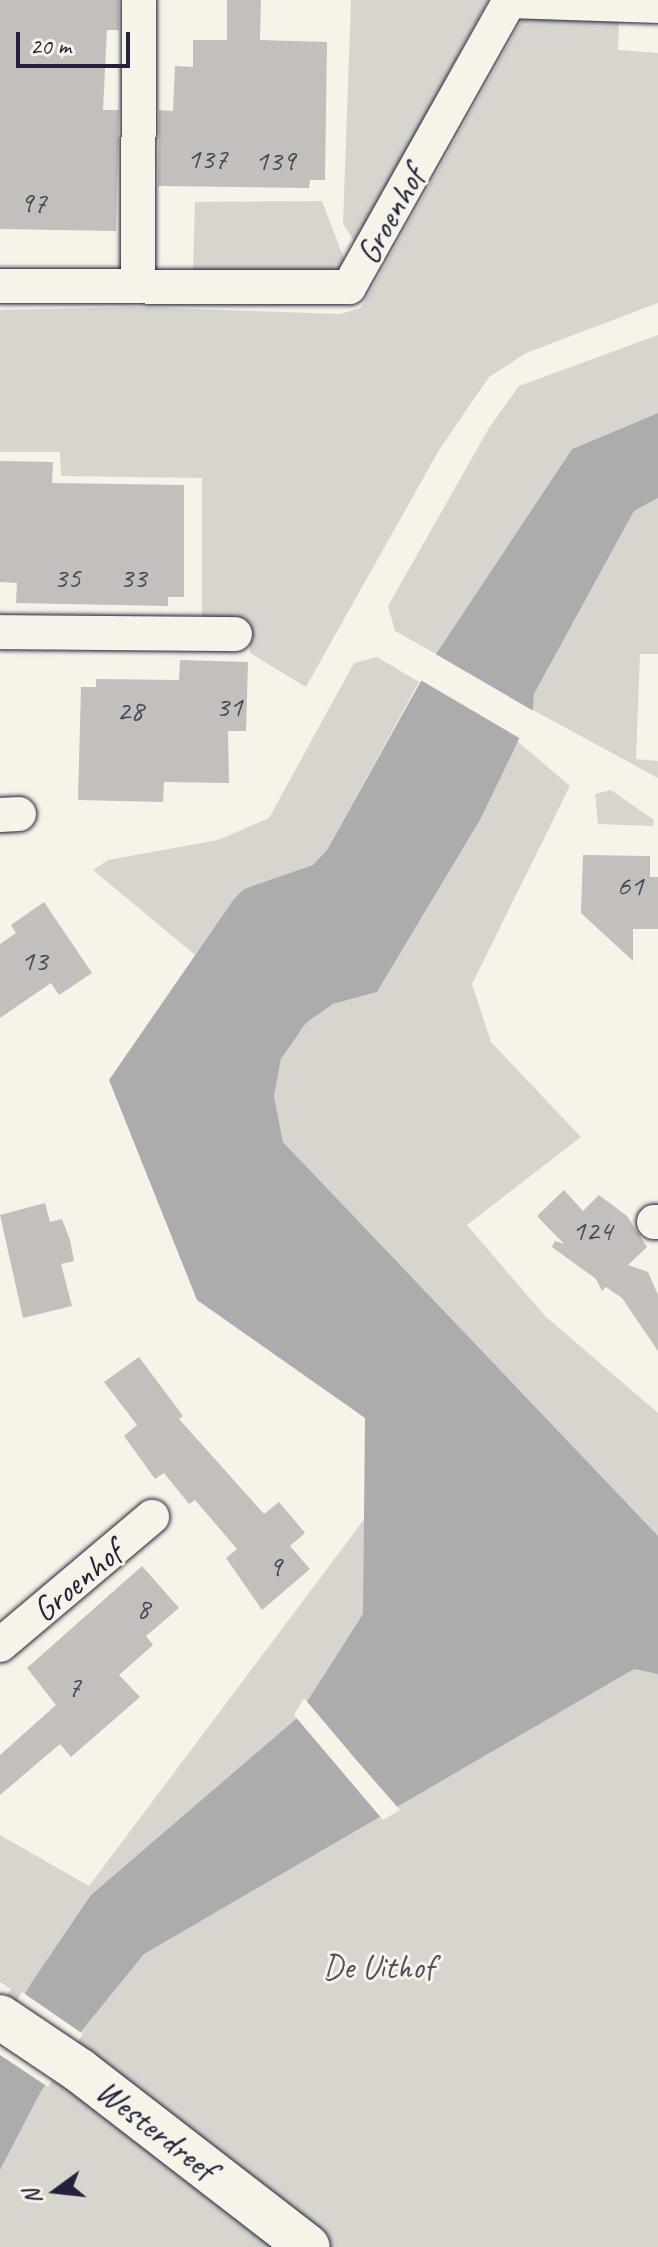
<!DOCTYPE html>
<style>
body{margin:0}
#map{position:relative;width:658px;height:2247px;overflow:hidden;background:#f7f3e8;font-family:Caveat,sans-serif}
div>[style]{position:absolute}
[style*='--x']{left:calc(var(--x)*1px);top:calc(var(--y)*1px);width:calc(var(--w)*1px);rotate:calc(var(--a)*1deg)}
.green>*{inset:0;background:#d8d5cf}
.water>*{inset:0;background:#aeabad}
.pier>*{inset:0;background:#f7f3e8}
.building>*{inset:0;background:#c2bfbd}
.roads{filter:drop-shadow(0 0 2px #22223b) drop-shadow(0 0 2px #22223b)}
.street>*{height:34px;margin:-17px;padding:0 17px;transform-origin:17px;border-radius:17px;background:#f7f3e8}
.secondary>*{height:44px;margin:-22px;padding:0 22px;transform-origin:22px;border-radius:22px;background:#f7f3e8}
span{translate:-50% -50%;white-space:nowrap;text-align:center;line-height:1.15;-webkit-text-stroke:6px #f7f3e8;paint-order:stroke}
.number-label{font-size:30px;color:#4a495c}
.number-label span{-webkit-text-stroke-width:0}
.street-label{font-size:34px;color:#22223b}
.park-label{font-size:34px;color:#504f60}
.north{position:absolute;left:16px;top:2151px;width:80px;height:80px;-webkit-text-stroke:6px #f7f3e8;paint-order:stroke;rotate:255deg;font-size:22px;font-weight:700;line-height:32px;text-align:center;color:#22223b}
.north::after{content:'';display:block;margin:auto;width:28px;height:36px;background:#22223b;clip-path:polygon(50% 0,100% 100%,50% 72%,0 100%)}
.scale{position:absolute;left:16px;top:32px;width:114px;height:36px;box-sizing:border-box;border:4px solid #22223b;border-top:0;padding-left:10px;font-size:24px;line-height:28px;white-space:nowrap;color:#22223b;-webkit-text-stroke:6px #f7f3e8;paint-order:stroke}
</style>
<div id="map">
<div class="green">
<div style="clip-path:polygon(351px 0,488px 0,356px 244px,343px 224px)"></div>
<div style="clip-path:polygon(524px 17px,619px 19px,618px 50px,658px 53px,658px 303px,526px 353px,489px 377px,439px 450px,306px 687px,250px 653px,249px 624px,202px 623px,202px 478px,61px 476px,60px 452px,0 452px,0 310px,135px 307px,340px 314px,361px 308px)"></div>
<div style="clip-path:polygon(322px 201px,346px 264px,335px 279px,193px 274px,195px 202px)"></div>
<div style="clip-path:polygon(658px 335px,658px 413px,572px 449px,436px 654px,395px 631px,388px 606px,489px 428px,519px 386px)"></div>
<div style="clip-path:polygon(658px 498px,658px 654px,640px 654px,636px 759px,658px 761px,658px 778px,533px 710px,534px 694px,634px 511px)"></div>
<div style="clip-path:polygon(377px 657px,419px 682px,327px 850px,314px 865px,244px 890px,195px 955px,93px 870px,108px 860px,218px 840px,269px 818px,354px 663px)"></div>
<div style="clip-path:polygon(516px 740px,570px 786px,472px 984px,491px 1042px,581px 1137px,467px 1225px,545px 1316px,658px 1413px,658px 2247px,0 2247px,0 2004px,11px 1989px,0 1982px,0 1835px,89px 1886px,486px 1357px,283px 1142px,274px 1096px,281px 1059px,306px 1023px,333px 1004px,377px 992px,480px 820px)"></div>
<div style="clip-path:polygon(611px 790px,654px 820px,653px 826px,598px 824px,595px 794px)"></div>
</div>
<div class="water">
<div style="clip-path:polygon(658px 413px,658px 498px,634px 511px,534px 694px,533px 710px,480px 820px,377px 992px,333px 1004px,306px 1023px,281px 1059px,274px 1096px,283px 1142px,658px 1536px,658px 1674px,634px 1669px,144px 1954px,79px 2034px,40px 2093px,0 2170px,0 2036px,32px 1982px,91px 1895px,296px 1719px,363px 1614px,365px 1418px,197px 1300px,109px 1080px,234px 899px,244px 889px,313px 865px,327px 850px,436px 654px,572px 449px)"></div>
</div>
<div class="pier">
<div style="clip-path:polygon(432px 652px,537px 713px,521px 739px,417px 678px)"></div>
<div style="clip-path:polygon(304px 1698px,358px 1762px,400px 1810px,383px 1820px,294px 1715px)"></div>
<div style="clip-path:polygon(22px 1992px,83px 2034px,48px 2087px,0 2055px,0 2029px)"></div>
</div>
<div class="building">
<div style="clip-path:polygon(0 0,119px 0,119px 30px,107px 30px,103px 110px,119px 110px,116px 231px,0 229px)"></div>
<div style="clip-path:polygon(227px 0,261px 0,260px 40px,327px 42px,325px 180px,310px 180px,309px 188px,158px 186px,159px 110px,173px 111px,175px 66px,193px 67px,193px 40px,227px 40px)"></div>
<div style="clip-path:polygon(0 461px,53px 462px,52px 483px,184px 485px,184px 597px,168px 597px,168px 606px,16px 603px,17px 583px,0 582px)"></div>
<div style="clip-path:polygon(180px 660px,248px 662px,246px 731px,228px 731px,229px 783px,164px 782px,163px 802px,78px 800px,81px 687px,96px 687px,96px 679px,179px 680px)"></div>
<div style="clip-path:polygon(583px 855px,650px 856px,650px 877px,658px 877px,658px 929px,633px 929px,633px 961px,581px 913px)"></div>
<div style="clip-path:polygon(44px 902px,92px 973px,59px 995px,51px 983px,0 1018px,0 944px,16px 933px,11px 925px)"></div>
<div style="clip-path:polygon(564px 1190px,583px 1211px,599px 1195px,627px 1216px,647px 1247px,628px 1265px,648px 1272px,658px 1295px,658px 1351px,622px 1298px,606px 1287px,602px 1291px,596px 1279px,552px 1247px,555px 1241px,564px 1244px,537px 1216px)"></div>
<div style="clip-path:polygon(45px 1203px,50px 1222px,62px 1219px,70px 1240px,74px 1261px,61px 1264px,72px 1306px,23px 1318px,0 1215px)"></div>
<div style="clip-path:polygon(139px 1357px,183px 1416px,179px 1419px,264px 1514px,279px 1502px,305px 1533px,290px 1546px,310px 1569px,262px 1610px,226px 1558px,237px 1549px,195px 1500px,189px 1504px,164px 1473px,155px 1479px,124px 1436px,137px 1425px,104px 1382px)"></div>
<div style="clip-path:polygon(142px 1566px,179px 1608px,146px 1636px,153px 1645px,119px 1675px,140px 1697px,71px 1757px,60px 1744px,0 1795px,0 1755px,56px 1705px,27px 1668px)"></div>
</div>
<div class="roads">
<div class="street">
<div style="--x:510;--y:1;--w:148;--a:1.9"></div>
<div style="--x:138;--y:285;--w:285;--a:-89.8"></div>
<div style="--x:0;--y:286;--w:349;--a:0.2"></div>
<div style="--x:349;--y:287;--w:329;--a:-60.7"></div>
<div style="--x:0;--y:632;--w:235;--a:0.5"></div>
<div style="--x:0;--y:815;--w:19;--a:-3"></div>
<div style="--x:654;--y:1222;--w:4;--a:0"></div>
<div style="--x:0;--y:1645;--w:199;--a:-40.1"></div>
</div>
<div class="secondary">
<div style="--x:0;--y:2017;--w:95;--a:33.9"></div>
<div style="--x:79;--y:2070;--w:289;--a:37.7"></div>
</div>
</div>
<div class="number-label">
<span style="left:207px;top:158px">137</span>
<span style="left:275px;top:160px">139</span>
<span style="left:33px;top:202px">97</span>
<span style="left:67px;top:577px">35</span>
<span style="left:133px;top:577px">33</span>
<span style="left:229px;top:706px">31</span>
<span style="left:130px;top:710px">28</span>
<span style="left:630px;top:885px">61</span>
<span style="left:34px;top:960px">13</span>
<span style="left:592px;top:1230px">124</span>
<span style="left:275px;top:1566px">9</span>
<span style="left:143px;top:1608px">8</span>
<span style="left:74px;top:1686px">7</span>
</div>
<div class="street-label">
<span style="left:390px;top:215px;rotate:-61deg">Groenhof</span>
<span style="left:77px;top:1581px;rotate:-40deg">Groenhof</span>
<span style="left:156px;top:2129px;rotate:38deg">Westerdreef</span>
</div>
<div class="park-label">
<span style="left:378px;top:1967px">De Uithof</span>
</div>
<div class="north">N</div>
<div class="scale">20 m</div>
</div>
